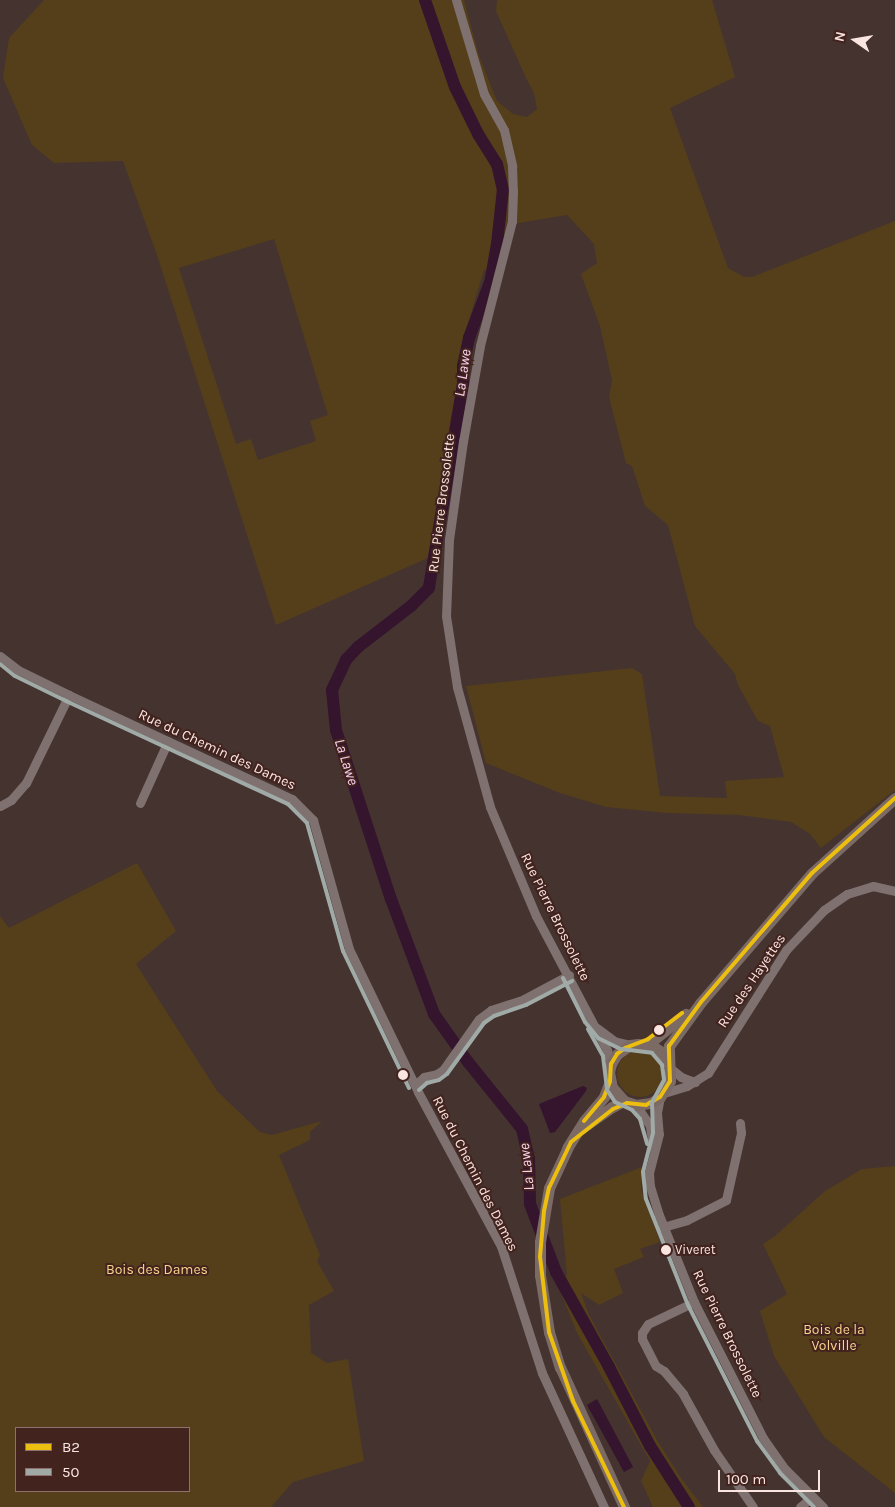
<!DOCTYPE html>
<style>
body{margin:0}
#map{position:relative;width:895px;height:1507px;overflow:hidden;background:#453330;font-family:Karla,sans-serif}
div>[style]{position:absolute}
[style*='--x']{left:calc(var(--x)*1px);top:calc(var(--y)*1px);width:calc(var(--w)*1px);rotate:calc(var(--a)*1deg)}
.green>*{inset:0;background:#543f1a}
.round{border-radius:50%}
.water>*{inset:0;background:#35142d}
.river>*{height:12px;margin:-6px;padding:0 6px;transform-origin:6px;border-radius:6px;background:#35142d}
.minor>*{height:9px;margin:-4.5px;padding:0 4.5px;transform-origin:4.5px;border-radius:4.5px;background:#7f716f}
.major>*{height:11px;margin:-5.5px;padding:0 5.5px;transform-origin:5.5px;border-radius:5.5px;background:#7c6a65}
.bus-1>*{height:4px;margin:-2px;padding:0 2px;transform-origin:2px;border-radius:2px;background:#ebbe0f}
.bus-2>*{height:4px;margin:-2px;padding:0 2px;transform-origin:2px;border-radius:2px;background:#a0aba8}
.dots>*{width:14px;height:14px;translate:-50% -50%;box-sizing:border-box;border:2px solid #42231e;border-radius:50%}
span{translate:-50% -50%;white-space:nowrap;text-align:center;line-height:1.15;-webkit-text-stroke:4px #42231e;paint-order:stroke}
.bus-label{font-size:13px;color:#fae5e1}
.left{translate:0 -50%;text-align:left}
.street-label{font-size:14px;color:#fae5e1}
.park-label{font-size:14px;color:#f9d28b}
.water-label{font-size:15px;color:#fad2f0;font-style:italic}
.legend{position:absolute;left:15px;top:1427px;width:175px;height:65px;box-sizing:border-box;background:#42231e;border:1px solid #8c716c;margin:0;padding:6px 9px;list-style:none;font-size:15px;color:#fae5e1}
.legend li{display:flex;align-items:center;gap:10px;height:25px}
.legend b{width:25px;border:1px solid #8c716c}
.north{position:absolute;left:830px;top:15px;width:50px;height:50px;-webkit-text-stroke:4px #42231e;paint-order:stroke;rotate:283deg;font-size:14px;font-weight:700;line-height:20px;text-align:center;color:#fae5e1}
.north::after{content:'';display:block;margin:auto;width:18px;height:22px;background:#fae5e1;clip-path:polygon(50% 0,100% 100%,50% 72%,0 100%)}
.scale{position:absolute;left:718px;top:1470px;width:102px;height:22px;box-sizing:border-box;border:2px solid #fae5e1;border-top:0;padding-left:6px;font-size:15px;line-height:18px;white-space:nowrap;color:#fae5e1;-webkit-text-stroke:4px #42231e;paint-order:stroke}
</style>
<div id="map">
<div class="green">
<div style="clip-path:polygon(evenodd,44px 0,464px 0,479px 56px,497px 101px,513px 114px,527px 117px,537px 109px,534px 93px,526px 78px,496px 11px,497px 0,712px 0,735px 77px,670px 108px,728px 268px,744px 277px,752px 277px,895px 221px,895px 790px,821px 848px,810px 834px,791px 822px,739px 815px,667px 813px,606px 807px,560px 793px,486px 763px,466px 686px,632px 668px,642px 674px,660px 796px,727px 798px,725px 781px,784px 777px,770px 726px,758px 721px,738px 685px,735px 674px,695px 626px,668px 525px,645px 506px,632px 466px,626px 463px,609px 397px,612px 380px,600px 326px,581px 274px,597px 263px,594px 244px,567px 215px,513px 224px,500px 266px,484px 270px,465px 333px,430px 557px,276px 625px,156px 252px,123px 161px,54px 163px,32px 145px,3px 78px,9px 38px,44px 0,274px 239px,328px 415px,310px 421px,316px 441px,258px 460px,251px 439px,236px 444px,179px 268px,274px 239px)"></div>
<div style="clip-path:polygon(evenodd,137px 863px,176px 931px,136px 964px,217px 1091px,260px 1132px,272px 1135px,322px 1121px,310px 1132px,310px 1140px,279px 1155px,320px 1255px,317px 1261px,334px 1291px,309px 1305px,311px 1353px,327px 1363px,348px 1359px,364px 1461px,293px 1482px,271px 1507px,0 1507px,0 916px,9px 928px,137px 863px,16px 1428px,189px 1428px,189px 1491px,16px 1491px,16px 1428px)"></div>
<div class="round" style="left:617px;top:1051px;width:46px;height:46px"></div>
<div style="clip-path:polygon(895px 1166px,895px 1493px,824px 1437px,774px 1356px,760px 1311px,787px 1294px,763px 1244px,775px 1236px,825px 1191px,862px 1169px)"></div>
<div style="clip-path:polygon(642px 1167px,641px 1189px,660px 1242px,640px 1249px,644px 1257px,614px 1269px,623px 1293px,599px 1305px,581px 1293px,589px 1315px,657px 1440px,681px 1478px,703px 1507px,653px 1507px,641px 1481px,650px 1461px,577px 1333px,557px 1283px,567px 1275px,560px 1199px)"></div>
</div>
<div class="water">
<div style="clip-path:polygon(583px 1086px,587px 1088px,586px 1091px,555px 1132px,550px 1133px,539px 1104px)"></div>
<div style="clip-path:polygon(597px 1399px,633px 1467px,624px 1472px,587px 1405px)"></div>
</div>
<div class="river">
<div style="--x:425;--y:0;--w:92;--a:71"></div>
<div style="--x:455;--y:87;--w:52;--a:63.9"></div>
<div style="--x:478;--y:134;--w:36;--a:58"></div>
<div style="--x:497;--y:164;--w:26;--a:77"></div>
<div style="--x:503;--y:189;--w:55;--a:96.2"></div>
<div style="--x:497;--y:244;--w:39;--a:100"></div>
<div style="--x:490;--y:282;--w:60;--a:110.6"></div>
<div style="--x:469;--y:338;--w:29;--a:102"></div>
<div style="--x:463;--y:366;--w:18;--a:90"></div>
<div style="--x:463;--y:384;--w:207;--a:99.5"></div>
<div style="--x:429;--y:588;--w:25;--a:135"></div>
<div style="--x:411;--y:606;--w:67;--a:142.3"></div>
<div style="--x:358;--y:647;--w:18;--a:133"></div>
<div style="--x:346;--y:660;--w:33;--a:115"></div>
<div style="--x:332;--y:690;--w:40;--a:84.3"></div>
<div style="--x:336;--y:730;--w:178;--a:72"></div>
<div style="--x:391;--y:899;--w:123;--a:69.5"></div>
<div style="--x:434;--y:1014;--w:59;--a:54.7"></div>
<div style="--x:468;--y:1062;--w:86;--a:51.1"></div>
<div style="--x:522;--y:1129;--w:31;--a:77"></div>
<div style="--x:529;--y:1159;--w:45;--a:88.7"></div>
<div style="--x:530;--y:1204;--w:73;--a:69.1"></div>
<div style="--x:556;--y:1272;--w:109;--a:60.8"></div>
<div style="--x:609;--y:1367;--w:89;--a:62.6"></div>
<div style="--x:650;--y:1446;--w:72;--a:57.4"></div>
</div>
<div class="minor">
<div style="--x:456;--y:0;--w:98;--a:73.4"></div>
<div style="--x:484;--y:94;--w:41;--a:60.9"></div>
<div style="--x:504;--y:130;--w:37;--a:77"></div>
<div style="--x:512;--y:166;--w:25;--a:88"></div>
<div style="--x:513;--y:191;--w:30;--a:92"></div>
<div style="--x:512;--y:221;--w:129;--a:104.4"></div>
<div style="--x:480;--y:346;--w:97;--a:100.1"></div>
<div style="--x:463;--y:441;--w:99;--a:98.1"></div>
<div style="--x:449;--y:539;--w:77;--a:92.2"></div>
<div style="--x:446;--y:616;--w:72;--a:81.2"></div>
<div style="--x:457;--y:687;--w:124;--a:74.6"></div>
<div style="--x:490;--y:807;--w:118;--a:67.1"></div>
<div style="--x:536;--y:916;--w:152;--a:62.1"></div>
<div style="--x:607;--y:1050;--w:15;--a:74"></div>
<div style="--x:0;--y:656;--w:23;--a:38"></div>
<div style="--x:18;--y:670;--w:57;--a:26.1"></div>
<div style="--x:69;--y:695;--w:246;--a:25"></div>
<div style="--x:292;--y:799;--w:30;--a:45"></div>
<div style="--x:313;--y:820;--w:134;--a:74.4"></div>
<div style="--x:349;--y:949;--w:159;--a:64.2"></div>
<div style="--x:418;--y:1092;--w:175;--a:61.7"></div>
<div style="--x:501;--y:1246;--w:133;--a:72.1"></div>
<div style="--x:542;--y:1373;--w:148;--a:65.2"></div>
<div style="--x:140;--y:803;--w:68;--a:-65.7"></div>
<div style="--x:0;--y:806;--w:13;--a:-29"></div>
<div style="--x:11;--y:800;--w:23;--a:-49"></div>
<div style="--x:26;--y:783;--w:98;--a:-64"></div>
<div style="--x:597;--y:1028;--w:21;--a:37"></div>
<div style="--x:614;--y:1041;--w:16;--a:14"></div>
<div style="--x:670;--y:1068;--w:14;--a:39"></div>
<div style="--x:681;--y:1077;--w:15;--a:20"></div>
<div style="--x:415;--y:1085;--w:12;--a:-42"></div>
<div style="--x:424;--y:1077;--w:13;--a:-13"></div>
<div style="--x:437;--y:1074;--w:7;--a:-34"></div>
<div style="--x:443;--y:1070;--w:62;--a:-54.8"></div>
<div style="--x:479;--y:1019;--w:15;--a:-37"></div>
<div style="--x:491;--y:1010;--w:35;--a:-18"></div>
<div style="--x:524;--y:999;--w:51;--a:-28.1"></div>
<div style="--x:664;--y:1093;--w:24;--a:-17"></div>
<div style="--x:687;--y:1086;--w:25;--a:-32"></div>
<div style="--x:708;--y:1073;--w:146;--a:-57.6"></div>
<div style="--x:786;--y:950;--w:55;--a:-46.5"></div>
<div style="--x:824;--y:910;--w:28;--a:-35"></div>
<div style="--x:847;--y:894;--w:27;--a:-17"></div>
<div style="--x:873;--y:886;--w:23;--a:13"></div>
<div style="--x:660;--y:1097;--w:16;--a:101"></div>
<div style="--x:657;--y:1113;--w:21;--a:85"></div>
<div style="--x:659;--y:1134;--w:40;--a:104.4"></div>
<div style="--x:649;--y:1173;--w:13;--a:86"></div>
<div style="--x:650;--y:1186;--w:30;--a:73"></div>
<div style="--x:659;--y:1215;--w:94;--a:68.1"></div>
<div style="--x:694;--y:1302;--w:153;--a:63.1"></div>
<div style="--x:763;--y:1438;--w:38;--a:55"></div>
<div style="--x:785;--y:1469;--w:54;--a:45"></div>
<div style="--x:636;--y:1105;--w:25;--a:56"></div>
<div style="--x:650;--y:1126;--w:22;--a:82"></div>
<div style="--x:663;--y:1227;--w:25;--a:-16"></div>
<div style="--x:687;--y:1220;--w:44;--a:-27.1"></div>
<div style="--x:726;--y:1200;--w:69;--a:-77.4"></div>
<div style="--x:741;--y:1133;--w:10;--a:-96"></div>
<div style="--x:694;--y:1302;--w:51;--a:154.4"></div>
<div style="--x:648;--y:1324;--w:11;--a:124"></div>
<div style="--x:642;--y:1333;--w:6;--a:90"></div>
<div style="--x:642;--y:1339;--w:30;--a:63"></div>
<div style="--x:656;--y:1366;--w:9;--a:32"></div>
<div style="--x:664;--y:1371;--w:30;--a:50"></div>
<div style="--x:683;--y:1394;--w:64;--a:61"></div>
<div style="--x:714;--y:1450;--w:69;--a:55.6"></div>
<div style="--x:800;--y:1507;--w:16;--a:-40"></div>
</div>
<div class="major">
<div style="--x:647;--y:1045;--w:50;--a:-38.5"></div>
<div style="--x:668;--y:1063;--w:14;--a:-124"></div>
<div style="--x:660;--y:1051;--w:7;--a:-146"></div>
<div style="--x:654;--y:1047;--w:16;--a:-169"></div>
<div style="--x:638;--y:1044;--w:8;--a:173"></div>
<div style="--x:630;--y:1045;--w:16;--a:145"></div>
<div style="--x:617;--y:1054;--w:12;--a:121"></div>
<div style="--x:611;--y:1064;--w:8;--a:104"></div>
<div style="--x:609;--y:1072;--w:15;--a:79"></div>
<div style="--x:612;--y:1087;--w:18;--a:49"></div>
<div style="--x:624;--y:1101;--w:13;--a:18"></div>
<div style="--x:636;--y:1105;--w:15;--a:-8"></div>
<div style="--x:651;--y:1103;--w:11;--a:-34"></div>
<div style="--x:660;--y:1097;--w:19;--a:-58"></div>
<div style="--x:670;--y:1081;--w:35;--a:-92"></div>
<div style="--x:669;--y:1046;--w:54;--a:-54"></div>
<div style="--x:701;--y:1002;--w:170;--a:-49.3"></div>
<div style="--x:812;--y:873;--w:112;--a:-42.1"></div>
<div style="--x:610;--y:1081;--w:17;--a:111"></div>
<div style="--x:604;--y:1097;--w:31;--a:130"></div>
<div style="--x:584;--y:1121;--w:31;--a:122"></div>
<div style="--x:568;--y:1147;--w:45;--a:114.9"></div>
<div style="--x:549;--y:1188;--w:55;--a:99.5"></div>
<div style="--x:540;--y:1242;--w:33;--a:90"></div>
<div style="--x:540;--y:1275;--w:58;--a:81"></div>
<div style="--x:549;--y:1332;--w:37;--a:73"></div>
<div style="--x:560;--y:1367;--w:154;--a:65.4"></div>
<div style="--x:582;--y:1128;--w:37;--a:-35"></div>
<div style="--x:612;--y:1107;--w:13;--a:-27"></div>
</div>
<div class="bus-1">
<div style="--x:584;--y:1121;--w:31;--a:-50"></div>
<div style="--x:604;--y:1097;--w:17;--a:-69"></div>
<div style="--x:610;--y:1081;--w:17;--a:-87"></div>
<div style="--x:611;--y:1064;--w:12;--a:-59"></div>
<div style="--x:617;--y:1054;--w:10;--a:-37"></div>
<div style="--x:625;--y:1048;--w:25;--a:-21"></div>
<div style="--x:648;--y:1039;--w:43;--a:-37.4"></div>
<div style="--x:624;--y:1507;--w:118;--a:-115.7"></div>
<div style="--x:573;--y:1401;--w:73;--a:-109.2"></div>
<div style="--x:549;--y:1332;--w:76;--a:-96.8"></div>
<div style="--x:540;--y:1257;--w:46;--a:-85"></div>
<div style="--x:544;--y:1211;--w:24;--a:-78"></div>
<div style="--x:549;--y:1188;--w:51;--a:-64.4"></div>
<div style="--x:571;--y:1142;--w:53;--a:-38.2"></div>
<div style="--x:613;--y:1109;--w:15;--a:-23"></div>
<div style="--x:627;--y:1103;--w:19;--a:6"></div>
<div style="--x:646;--y:1105;--w:16;--a:-30"></div>
<div style="--x:660;--y:1097;--w:19;--a:-58"></div>
<div style="--x:670;--y:1081;--w:35;--a:-92"></div>
<div style="--x:669;--y:1046;--w:54;--a:-54"></div>
<div style="--x:701;--y:1002;--w:170;--a:-49.3"></div>
<div style="--x:812;--y:873;--w:112;--a:-42.1"></div>
</div>
<div class="bus-2">
<div style="--x:0;--y:664;--w:19;--a:39"></div>
<div style="--x:15;--y:676;--w:57;--a:26.1"></div>
<div style="--x:66;--y:701;--w:245;--a:24.9"></div>
<div style="--x:288;--y:804;--w:27;--a:45"></div>
<div style="--x:307;--y:823;--w:133;--a:74.3"></div>
<div style="--x:343;--y:951;--w:152;--a:64.3"></div>
<div style="--x:563;--y:978;--w:49;--a:63.4"></div>
<div style="--x:585;--y:1022;--w:21;--a:51"></div>
<div style="--x:598;--y:1038;--w:25;--a:26"></div>
<div style="--x:621;--y:1049;--w:31;--a:7"></div>
<div style="--x:652;--y:1053;--w:16;--a:50"></div>
<div style="--x:662;--y:1065;--w:15;--a:82"></div>
<div style="--x:664;--y:1080;--w:26;--a:118"></div>
<div style="--x:652;--y:1103;--w:30;--a:88"></div>
<div style="--x:653;--y:1133;--w:40;--a:104.4"></div>
<div style="--x:643;--y:1172;--w:27;--a:84"></div>
<div style="--x:646;--y:1199;--w:114;--a:68.4"></div>
<div style="--x:688;--y:1305;--w:153;--a:63.1"></div>
<div style="--x:757;--y:1441;--w:39;--a:54"></div>
<div style="--x:780;--y:1473;--w:48;--a:45"></div>
<div style="--x:588;--y:1029;--w:31;--a:61"></div>
<div style="--x:603;--y:1056;--w:34;--a:83"></div>
<div style="--x:607;--y:1090;--w:14;--a:56"></div>
<div style="--x:615;--y:1102;--w:19;--a:25"></div>
<div style="--x:632;--y:1110;--w:12;--a:48"></div>
<div style="--x:640;--y:1119;--w:26;--a:74"></div>
<div style="--x:419;--y:1090;--w:11;--a:-41"></div>
<div style="--x:427;--y:1083;--w:12;--a:-14"></div>
<div style="--x:439;--y:1080;--w:10;--a:-37"></div>
<div style="--x:447;--y:1074;--w:63;--a:-54"></div>
<div style="--x:484;--y:1023;--w:12;--a:-35"></div>
<div style="--x:494;--y:1016;--w:34;--a:-19"></div>
<div style="--x:526;--y:1005;--w:52;--a:-27.6"></div>
</div>
<div class="dots">
<div style="left:659px;top:1030px;background:#fae5e1"></div>
<div style="left:403px;top:1075px;background:#fae5e1"></div>
<div style="left:666px;top:1250px;background:#fae5e1"></div>
</div>
<div class="bus-label">
<span class="left" style="left:675px;top:1250px">Viveret</span>
</div>
<div class="street-label">
<span style="left:442px;top:503px;rotate:-83deg">Rue Pierre Brossolette</span>
<span style="left:217px;top:750px;rotate:25deg">Rue du Chemin des Dames</span>
<span style="left:555px;top:917px;rotate:64deg">Rue Pierre Brossolette</span>
<span style="left:752px;top:981px;rotate:-56deg">Rue des Hayettes</span>
<span style="left:475px;top:1174px;rotate:63deg">Rue du Chemin des Dames</span>
<span style="left:727px;top:1334px;rotate:64deg">Rue Pierre Brossolette</span>
</div>
<div class="park-label">
<span style="left:157px;top:1270px">Bois des Dames</span>
<span style="left:834px;top:1338px">Bois de la<br>Volville</span>
</div>
<div class="water-label">
<span style="left:463px;top:373px;rotate:-82deg">La Lawe</span>
<span style="left:346px;top:762px;rotate:72deg">La Lawe</span>
<span style="left:527px;top:1167px;rotate:-96deg">La Lawe</span>
</div>
<ul class="legend">
<li><b style="height:6px;background:#ebbe0f"></b>B2</li>
<li><b style="height:6px;background:#a0aba8"></b>50</li>
</ul>
<div class="north">N</div>
<div class="scale">100 m</div>
</div>
